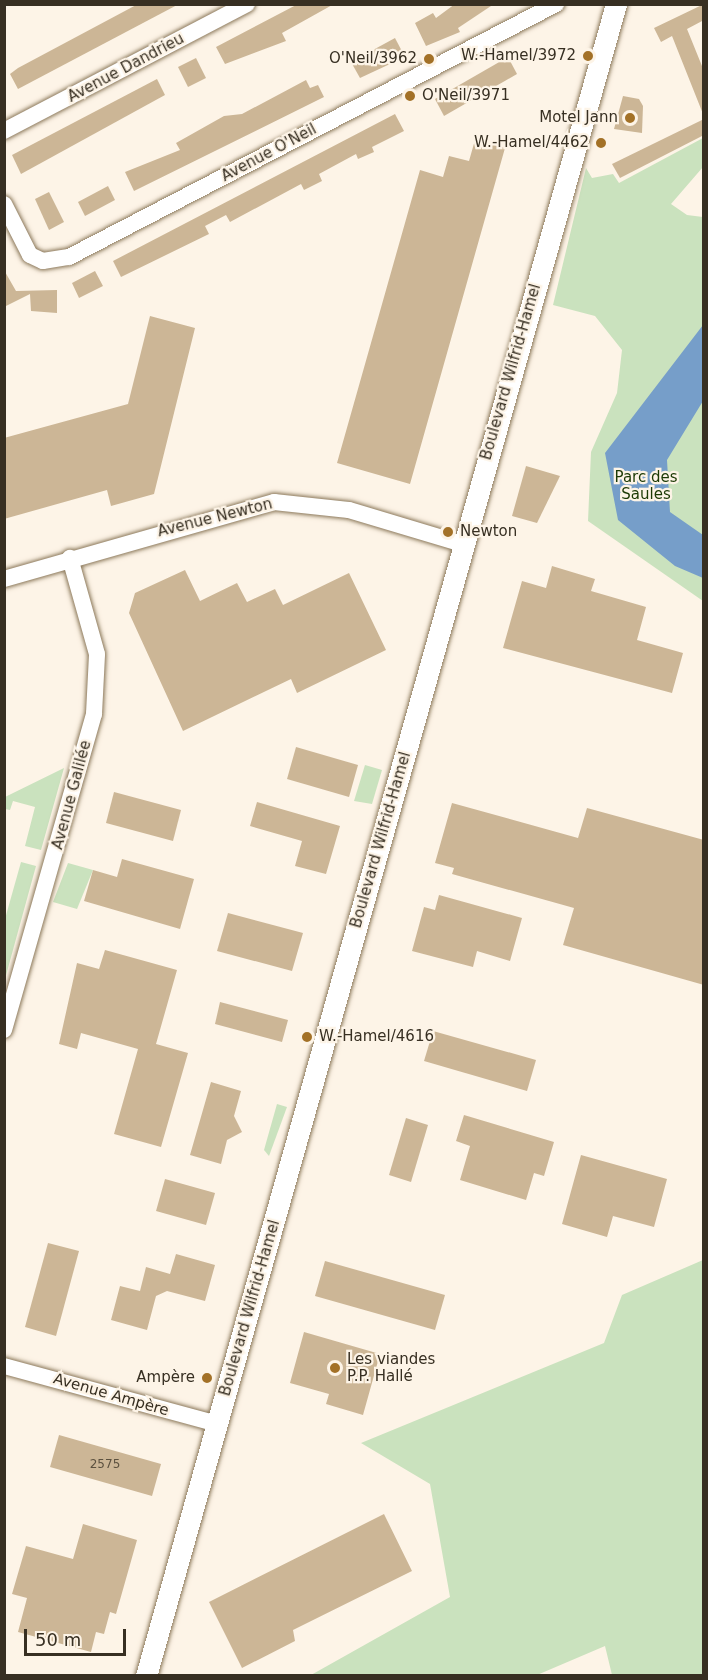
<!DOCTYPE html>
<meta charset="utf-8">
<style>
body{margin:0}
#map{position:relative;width:708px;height:1680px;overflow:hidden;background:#fdf4e7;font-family:"DejaVu Sans",sans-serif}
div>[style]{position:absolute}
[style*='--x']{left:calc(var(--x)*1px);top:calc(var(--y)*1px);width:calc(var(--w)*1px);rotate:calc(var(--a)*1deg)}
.green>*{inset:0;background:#cae2be}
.water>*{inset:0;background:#769ec9}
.building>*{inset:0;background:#ccb696}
.roads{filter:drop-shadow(0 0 2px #8c795b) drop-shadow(0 0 2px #8c795b)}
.minor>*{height:16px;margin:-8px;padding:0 8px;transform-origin:8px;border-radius:8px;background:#fff}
.major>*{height:21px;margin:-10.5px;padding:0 10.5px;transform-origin:10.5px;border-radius:10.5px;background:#fff}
.dots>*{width:16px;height:16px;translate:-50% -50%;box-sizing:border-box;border:3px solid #fdf4e7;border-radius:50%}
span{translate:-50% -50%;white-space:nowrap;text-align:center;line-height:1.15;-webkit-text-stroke:4.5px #fdf4e7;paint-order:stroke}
.number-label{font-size:12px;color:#5c513f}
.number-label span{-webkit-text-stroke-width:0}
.poi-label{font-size:15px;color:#372f22}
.right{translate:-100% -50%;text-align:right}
.left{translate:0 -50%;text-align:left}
.street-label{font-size:15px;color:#372f22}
.park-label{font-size:15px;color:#1b3904}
.frame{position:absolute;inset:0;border:6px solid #372f22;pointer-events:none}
.scale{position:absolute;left:24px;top:1629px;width:102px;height:27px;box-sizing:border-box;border:3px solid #372f22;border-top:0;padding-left:8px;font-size:18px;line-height:21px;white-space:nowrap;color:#372f22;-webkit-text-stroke:4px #fdf4e7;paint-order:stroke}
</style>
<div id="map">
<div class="green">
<div style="clip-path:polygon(703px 138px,703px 167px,671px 204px,687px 215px,703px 217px,703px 601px,588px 521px,591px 452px,617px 393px,622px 350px,595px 316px,553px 305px,586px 168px,592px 178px,613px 174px,619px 183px)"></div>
<div style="clip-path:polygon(365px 765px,382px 770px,372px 804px,354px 801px)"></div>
<div style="clip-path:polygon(64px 768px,41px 850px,25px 846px,35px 807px,13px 801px,10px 810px,5px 809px,5px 797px)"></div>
<div style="clip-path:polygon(21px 862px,36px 866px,5px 979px,5px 919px)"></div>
<div style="clip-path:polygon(68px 863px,93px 870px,77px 909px,53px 902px)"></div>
<div style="clip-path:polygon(277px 1104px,287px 1107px,269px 1156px,264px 1150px)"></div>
<div style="clip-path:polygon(703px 1260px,703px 1675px,612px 1675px,605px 1646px,537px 1675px,311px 1675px,450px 1597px,430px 1484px,361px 1443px,604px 1343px,622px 1295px)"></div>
</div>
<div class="water">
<div style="clip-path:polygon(703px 325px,703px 401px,667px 460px,670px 512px,703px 535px,703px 578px,675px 566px,618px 520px,605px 453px)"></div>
</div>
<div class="building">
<div style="clip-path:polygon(138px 4px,179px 4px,18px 89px,10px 74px,18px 68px)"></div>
<div style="clip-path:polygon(298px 4px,334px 4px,282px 33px,286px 41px,225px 64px,216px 47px)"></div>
<div style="clip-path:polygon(455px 4px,494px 4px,458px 28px,460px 32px,426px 46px,415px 23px,433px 13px,436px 18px)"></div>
<div style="clip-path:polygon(704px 4px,704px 20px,687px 29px,704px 71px,703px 114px,672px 36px,661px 42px,654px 28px)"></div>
<div style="clip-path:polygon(395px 38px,405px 57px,360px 78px,351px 62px)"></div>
<div style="clip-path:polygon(508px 57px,517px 74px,444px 116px,435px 99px)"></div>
<div style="clip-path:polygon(196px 58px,206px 78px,188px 87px,178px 67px)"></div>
<div style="clip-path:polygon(157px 79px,165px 95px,21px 174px,12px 155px)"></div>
<div style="clip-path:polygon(306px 80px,310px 88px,318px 85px,324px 97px,134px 191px,125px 172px,180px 150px,176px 143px,224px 116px,242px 114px)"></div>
<div style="clip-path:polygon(623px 96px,639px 99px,643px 106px,642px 133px,614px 129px)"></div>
<div style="clip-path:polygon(395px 114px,404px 131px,372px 147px,374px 152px,358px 159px,356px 154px,319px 174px,322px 181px,304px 190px,301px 184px,230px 222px,226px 215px,205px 226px,209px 234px,121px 277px,113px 261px)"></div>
<div style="clip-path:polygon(704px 119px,704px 135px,620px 178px,612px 164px)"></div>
<div style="clip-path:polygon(475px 140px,505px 148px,410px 484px,337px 463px,420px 170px,443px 177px,449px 156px,469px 161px)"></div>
<div style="clip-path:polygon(108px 186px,115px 200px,85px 216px,78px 202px)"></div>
<div style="clip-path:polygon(49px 192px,64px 222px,49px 230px,35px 199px)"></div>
<div style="clip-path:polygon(4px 270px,16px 291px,57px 290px,57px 313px,31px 311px,30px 294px,4px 307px)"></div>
<div style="clip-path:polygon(95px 271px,103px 286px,79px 298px,72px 283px)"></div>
<div style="clip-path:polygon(150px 316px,195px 328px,154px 494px,111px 506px,107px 490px,4px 519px,4px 438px,128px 404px)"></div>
<div style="clip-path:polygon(526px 466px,560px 476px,537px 523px,512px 516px)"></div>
<div style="clip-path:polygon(552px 566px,595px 579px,591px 591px,646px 607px,637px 640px,683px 653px,672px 693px,503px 648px,522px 581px,546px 588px)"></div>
<div style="clip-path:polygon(185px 570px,200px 601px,237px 583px,247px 602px,275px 589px,283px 605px,349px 573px,386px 650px,297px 693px,291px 679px,183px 731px,129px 613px,135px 593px)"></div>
<div style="clip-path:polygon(296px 747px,358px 765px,349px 797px,287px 779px)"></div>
<div style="clip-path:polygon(114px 792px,181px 810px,173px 841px,106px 823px)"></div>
<div style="clip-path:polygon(257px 802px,340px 826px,326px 874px,295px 866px,302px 841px,250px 826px)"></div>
<div style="clip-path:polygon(452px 803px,578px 838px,587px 808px,704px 840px,704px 985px,563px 945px,574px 908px,452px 874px,454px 868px,435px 863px)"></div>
<div style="clip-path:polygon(122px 859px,194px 879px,180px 929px,84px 901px,93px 870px,117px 877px)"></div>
<div style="clip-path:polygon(439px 895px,522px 918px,510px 961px,477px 951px,473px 967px,412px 951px,424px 907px,435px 910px)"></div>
<div style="clip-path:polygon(228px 913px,303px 933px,292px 971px,217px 951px)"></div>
<div style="clip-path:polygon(105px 950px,177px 970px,156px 1044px,188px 1053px,161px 1147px,114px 1134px,138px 1049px,81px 1033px,77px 1049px,59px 1044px,77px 963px,99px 969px)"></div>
<div style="clip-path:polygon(220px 1002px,288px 1020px,282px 1042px,215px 1024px)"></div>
<div style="clip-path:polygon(433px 1031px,536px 1060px,527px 1091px,424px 1061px)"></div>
<div style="clip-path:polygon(211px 1082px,241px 1091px,234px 1116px,242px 1132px,227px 1140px,221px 1164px,190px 1155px)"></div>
<div style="clip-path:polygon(464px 1115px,554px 1142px,544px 1176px,534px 1173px,526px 1200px,460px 1180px,470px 1146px,456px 1141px)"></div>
<div style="clip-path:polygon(406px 1118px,428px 1125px,411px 1182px,389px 1175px)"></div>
<div style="clip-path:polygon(581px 1155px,667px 1179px,654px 1227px,613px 1216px,607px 1237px,562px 1224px)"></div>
<div style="clip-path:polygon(165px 1179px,215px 1193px,206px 1225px,156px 1211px)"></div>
<div style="clip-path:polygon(48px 1243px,79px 1251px,56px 1336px,25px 1327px)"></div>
<div style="clip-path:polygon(176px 1254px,215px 1265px,205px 1301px,167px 1291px,156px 1296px,147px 1330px,111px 1320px,120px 1286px,140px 1291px,146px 1267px,170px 1274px)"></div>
<div style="clip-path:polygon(325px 1261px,445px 1295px,435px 1330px,315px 1296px)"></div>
<div style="clip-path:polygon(304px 1332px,380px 1354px,363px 1415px,326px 1404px,329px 1394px,290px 1383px)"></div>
<div style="clip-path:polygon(59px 1435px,161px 1464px,152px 1496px,50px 1467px)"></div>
<div style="clip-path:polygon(384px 1514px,412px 1571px,293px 1630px,295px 1641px,242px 1668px,209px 1602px)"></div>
<div style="clip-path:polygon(83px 1524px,137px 1540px,116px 1614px,110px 1612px,104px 1634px,96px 1632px,91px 1652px,18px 1632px,27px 1598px,12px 1594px,26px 1546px,73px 1559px)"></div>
</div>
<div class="roads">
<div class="minor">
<div style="--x:4;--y:131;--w:274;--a:-27.6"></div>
<div style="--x:4;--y:204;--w:57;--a:63"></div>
<div style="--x:30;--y:255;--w:14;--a:25"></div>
<div style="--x:43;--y:261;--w:26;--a:-9"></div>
<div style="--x:69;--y:257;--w:549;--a:-27.45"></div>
<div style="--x:4;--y:579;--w:281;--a:-15.9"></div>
<div style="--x:274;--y:502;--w:75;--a:6.1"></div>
<div style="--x:349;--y:510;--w:118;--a:16.7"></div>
<div style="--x:4;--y:1030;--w:329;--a:-74.1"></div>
<div style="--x:94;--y:714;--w:60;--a:-87.1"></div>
<div style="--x:97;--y:654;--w:100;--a:-105.7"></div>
<div style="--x:4;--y:1366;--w:222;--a:15.2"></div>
</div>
<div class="major">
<div style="--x:146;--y:1676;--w:1737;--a:-74.3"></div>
</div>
</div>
<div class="dots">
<div style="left:588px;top:56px;background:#a37127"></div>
<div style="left:429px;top:59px;background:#a37127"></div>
<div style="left:410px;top:96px;background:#a37127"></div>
<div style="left:630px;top:118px;background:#a37127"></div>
<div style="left:601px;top:143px;background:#a37127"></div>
<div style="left:448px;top:532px;background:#a37127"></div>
<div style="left:307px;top:1037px;background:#a37127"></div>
<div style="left:335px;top:1368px;background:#a37127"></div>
<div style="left:207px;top:1378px;background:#a37127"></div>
</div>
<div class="number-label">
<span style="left:105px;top:1465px">2575</span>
</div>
<div class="poi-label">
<span class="right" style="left:576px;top:56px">W.-Hamel/3972</span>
<span class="right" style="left:417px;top:59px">O'Neil/3962</span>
<span class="left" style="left:422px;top:96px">O'Neil/3971</span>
<span class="right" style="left:618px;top:118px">Motel Jann</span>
<span class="right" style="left:589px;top:143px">W.-Hamel/4462</span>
<span class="left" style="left:460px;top:532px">Newton</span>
<span class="left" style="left:319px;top:1037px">W.-Hamel/4616</span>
<span class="left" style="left:347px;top:1368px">Les viandes<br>P.P. Hallé</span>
<span class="right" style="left:195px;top:1378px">Ampère</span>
</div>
<div class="street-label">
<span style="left:126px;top:68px;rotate:-28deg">Avenue Dandrieu</span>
<span style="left:269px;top:153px;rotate:-28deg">Avenue O'Neil</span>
<span style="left:511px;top:372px;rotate:-74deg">Boulevard Wilfrid-Hamel</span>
<span style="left:215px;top:518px;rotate:-14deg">Avenue Newton</span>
<span style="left:72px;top:795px;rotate:-75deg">Avenue Galilée</span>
<span style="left:381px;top:840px;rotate:-74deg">Boulevard Wilfrid-Hamel</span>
<span style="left:250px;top:1308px;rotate:-74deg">Boulevard Wilfrid-Hamel</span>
<span style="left:111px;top:1395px;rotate:16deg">Avenue Ampère</span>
</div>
<div class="park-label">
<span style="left:646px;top:486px">Parc des<br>Saules</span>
</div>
<div class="frame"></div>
<div class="scale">50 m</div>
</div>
